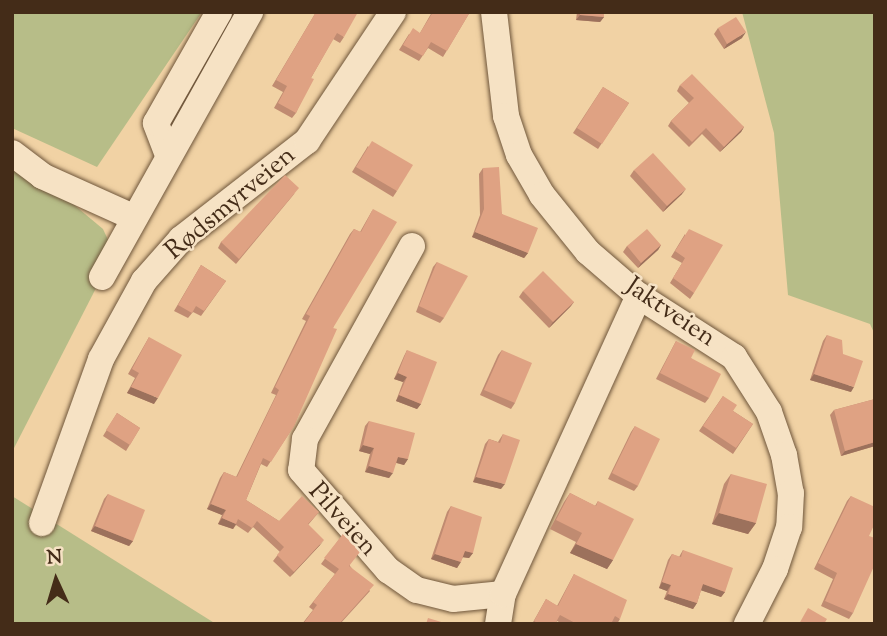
<!DOCTYPE html>
<meta charset="utf-8">
<style>
body{margin:0}
#map{position:relative;width:887px;height:636px;overflow:hidden;background:#f1d2a4;font-family:"Sorts Mill Goudy",serif}
div>[style]{position:absolute}
[style*='--x']{left:calc(var(--x)*1px);top:calc(var(--y)*1px);width:calc(var(--w)*1px);rotate:calc(var(--a)*1deg)}
.green>*{inset:0;background:#b7bd88}
.roads{filter:drop-shadow(0 0 2px #6f563b) drop-shadow(0 0 2px #6f563b)}
.minor>*{height:26px;margin:-13px;padding:0 13px;transform-origin:13px;border-radius:13px;background:#f6e2c4}
.wall>*{inset:0;background:#c08b71}
.shaded-wall>*{inset:0;background:#9c715c}
.building>*{inset:0;background:#dfa283}
span{translate:-50% -50%;white-space:nowrap;text-align:center;line-height:1.15;-webkit-text-stroke:5px #f6e2c4;paint-order:stroke}
.street-label{font-size:26px;color:#442c18}
.frame{position:absolute;inset:0;border:14px solid #442c18;pointer-events:none}
.north{position:absolute;left:21px;top:545px;width:70px;height:70px;-webkit-text-stroke:5px #f6e2c4;paint-order:stroke;rotate:356deg;font-size:19px;font-weight:700;line-height:28px;text-align:center;color:#442c18}
.north::after{content:'';display:block;margin:auto;width:24px;height:32px;background:#442c18;clip-path:polygon(50% 0,100% 100%,50% 72%,0 100%)}
</style>
<div id="map">
<div class="green">
<div style="clip-path:polygon(12px 12px,202px 12px,97px 167px,12px 128px)"></div>
<div style="clip-path:polygon(742px 12px,875px 12px,875px 335px,870px 324px,788px 295px,774px 133px)"></div>
<div style="clip-path:polygon(12px 153px,103px 229px,114px 253px,12px 452px)"></div>
<div style="clip-path:polygon(12px 496px,216px 624px,12px 624px)"></div>
</div>
<div class="roads">
<div class="minor">
<div style="--x:494;--y:12;--w:105;--a:83.4"></div>
<div style="--x:506;--y:116;--w:41;--a:71.6"></div>
<div style="--x:519;--y:155;--w:46;--a:60.1"></div>
<div style="--x:542;--y:195;--w:73;--a:51.1"></div>
<div style="--x:588;--y:252;--w:67;--a:40.8"></div>
<div style="--x:639;--y:296;--w:113;--a:32.7"></div>
<div style="--x:734;--y:357;--w:65;--a:57.5"></div>
<div style="--x:769;--y:412;--w:46;--a:70.8"></div>
<div style="--x:784;--y:455;--w:39;--a:80"></div>
<div style="--x:791;--y:493;--w:34;--a:93"></div>
<div style="--x:789;--y:527;--w:44;--a:108.4"></div>
<div style="--x:775;--y:569;--w:62;--a:117"></div>
<div style="--x:12;--y:153;--w:38;--a:37"></div>
<div style="--x:42;--y:176;--w:100;--a:24.3"></div>
<div style="--x:168;--y:155;--w:34;--a:-111"></div>
<div style="--x:156;--y:123;--w:128;--a:-60.4"></div>
<div style="--x:412;--y:246;--w:221;--a:119"></div>
<div style="--x:305;--y:439;--w:31;--a:97"></div>
<div style="--x:301;--y:470;--w:133;--a:49"></div>
<div style="--x:388;--y:570;--w:35;--a:35"></div>
<div style="--x:417;--y:590;--w:37;--a:14"></div>
<div style="--x:453;--y:599;--w:50;--a:-5.7"></div>
<div style="--x:102;--y:277;--w:304;--a:-60.8"></div>
<div style="--x:42;--y:523;--w:174;--a:-70.2"></div>
<div style="--x:101;--y:359;--w:89;--a:-61.1"></div>
<div style="--x:144;--y:281;--w:56;--a:-48.6"></div>
<div style="--x:181;--y:239;--w:160;--a:-37.9"></div>
<div style="--x:307;--y:141;--w:155;--a:-56.3"></div>
<div style="--x:498;--y:624;--w:30;--a:-81"></div>
<div style="--x:503;--y:594;--w:328;--a:-65.5"></div>
</div>
</div>
<div class="wall">
<div style="clip-path:polygon(316px 12px,344px 37px,340px 43px,333px 39px,311px 78px,296px 113px,292px 118px,274px 108px,283px 92px,272px 86px)"></div>
<div style="clip-path:polygon(432px 12px,470px 12px,443px 57px,428px 48px,419px 61px,399px 50px,409px 34px,420px 33px)"></div>
<div style="clip-path:polygon(577px 12px,604px 12px,604px 17px,600px 22px,576px 20px)"></div>
<div style="clip-path:polygon(718px 28px,742px 38px,724px 49px,714px 34px)"></div>
<div style="clip-path:polygon(680px 85px,744px 127px,741px 132px,720px 152px,702px 134px,689px 147px,668px 126px,671px 121px,689px 103px,677px 91px)"></div>
<div style="clip-path:polygon(603px 87px,629px 103px,598px 149px,573px 133px)"></div>
<div style="clip-path:polygon(368px 146px,397px 191px,393px 197px,352px 172px)"></div>
<div style="clip-path:polygon(483px 168px,502px 214px,528px 253px,524px 258px,472px 237px,480px 215px,479px 174px)"></div>
<div style="clip-path:polygon(634px 170px,682px 194px,663px 212px,630px 176px)"></div>
<div style="clip-path:polygon(295px 193px,236px 264px,218px 248px,221px 242px)"></div>
<div style="clip-path:polygon(373px 209px,333px 328px,294px 426px,267px 467px,261px 464px,246px 500px,279px 521px,319px 512px,308px 525px,320px 545px,290px 577px,273px 561px,280px 552px,253px 527px,248px 533px,236px 525px,233px 529px,218px 524px,222px 515px,207px 509px,220px 478px,224px 472px,236px 477px,276px 395px,271px 393px,306px 321px,302px 319px,350px 234px,354px 229px,360px 232px)"></div>
<div style="clip-path:polygon(685px 234px,694px 293px,690px 299px,670px 283px,682px 263px,671px 257px)"></div>
<div style="clip-path:polygon(661px 245px,658px 250px,638px 268px,623px 252px,627px 246px)"></div>
<div style="clip-path:polygon(437px 262px,444px 318px,440px 323px,416px 312px,433px 267px)"></div>
<div style="clip-path:polygon(201px 265px,226px 281px,201px 316px,193px 312px,188px 318px,174px 311px)"></div>
<div style="clip-path:polygon(523px 291px,574px 302px,570px 307px,549px 328px,519px 297px)"></div>
<div style="clip-path:polygon(827px 335px,851px 392px,810px 380px,823px 341px)"></div>
<div style="clip-path:polygon(149px 337px,154px 404px,127px 393px,135px 378px,128px 374px)"></div>
<div style="clip-path:polygon(676px 341px,691px 358px,709px 398px,705px 403px,656px 379px)"></div>
<div style="clip-path:polygon(407px 350px,421px 404px,417px 409px,396px 401px,403px 382px,394px 379px,404px 356px)"></div>
<div style="clip-path:polygon(502px 350px,515px 403px,511px 409px,480px 395px,498px 355px)"></div>
<div style="clip-path:polygon(723px 396px,733px 411px,753px 424px,733px 454px,699px 431px)"></div>
<div style="clip-path:polygon(875px 399px,875px 446px,841px 456px,830px 415px,834px 410px)"></div>
<div style="clip-path:polygon(117px 413px,140px 428px,126px 451px,103px 436px)"></div>
<div style="clip-path:polygon(369px 421px,408px 459px,404px 465px,396px 463px,389px 478px,365px 472px,370px 454px,359px 451px,365px 426px)"></div>
<div style="clip-path:polygon(635px 426px,638px 486px,634px 491px,608px 479px,631px 432px)"></div>
<div style="clip-path:polygon(503px 434px,501px 489px,473px 482px,485px 444px,489px 439px,498px 442px)"></div>
<div style="clip-path:polygon(731px 474px,756px 523px,748px 534px,712px 524px,724px 484px)"></div>
<div style="clip-path:polygon(570px 493px,595px 506px,598px 501px,613px 560px,607px 569px,570px 553px,576px 542px,550px 529px,564px 502px)"></div>
<div style="clip-path:polygon(108px 494px,133px 541px,129px 546px,91px 531px,104px 499px)"></div>
<div style="clip-path:polygon(851px 496px,869px 536px,853px 613px,849px 619px,821px 606px,833px 579px,814px 569px,847px 501px)"></div>
<div style="clip-path:polygon(451px 506px,473px 553px,469px 558px,463px 557px,457px 568px,431px 559px,447px 512px)"></div>
<div style="clip-path:polygon(343px 534px,350px 566px,370px 591px,340px 624px,302px 624px,313px 610px,309px 607px,335px 574px,321px 564px)"></div>
<div style="clip-path:polygon(683px 550px,725px 592px,721px 597px,701px 590px,697px 603px,693px 609px,664px 599px,667px 591px,659px 588px,668px 560px,672px 554px,679px 557px)"></div>
<div style="clip-path:polygon(574px 574px,620px 619px,617px 624px,612px 622px,611px 624px,563px 624px,557px 621px,555px 624px,532px 624px,546px 599px,557px 606px)"></div>
</div>
<div class="shaded-wall">
<div style="clip-path:polygon(580px 15px,604px 17px,600px 22px,576px 20px)"></div>
<div style="clip-path:polygon(746px 32px,742px 38px,724px 49px,727px 44px)"></div>
<div style="clip-path:polygon(744px 127px,741px 132px,720px 152px,724px 147px)"></div>
<div style="clip-path:polygon(686px 189px,682px 194px,663px 212px,667px 206px)"></div>
<div style="clip-path:polygon(475px 232px,528px 253px,524px 258px,472px 237px)"></div>
<div style="clip-path:polygon(661px 245px,658px 250px,638px 268px,641px 263px)"></div>
<div style="clip-path:polygon(574px 302px,570px 307px,549px 328px,553px 322px)"></div>
<div style="clip-path:polygon(398px 373px,407px 377px,403px 382px,394px 379px)"></div>
<div style="clip-path:polygon(814px 374px,854px 387px,851px 392px,810px 380px)"></div>
<div style="clip-path:polygon(131px 387px,158px 398px,154px 404px,127px 393px)"></div>
<div style="clip-path:polygon(399px 395px,421px 404px,417px 409px,396px 401px)"></div>
<div style="clip-path:polygon(875px 442px,875px 446px,841px 456px,845px 451px)"></div>
<div style="clip-path:polygon(363px 445px,374px 448px,370px 454px,359px 451px)"></div>
<div style="clip-path:polygon(398px 457px,408px 459px,404px 465px,394px 462px)"></div>
<div style="clip-path:polygon(369px 466px,393px 473px,389px 478px,365px 472px)"></div>
<div style="clip-path:polygon(476px 477px,505px 484px,501px 489px,473px 482px)"></div>
<div style="clip-path:polygon(211px 504px,226px 510px,222px 515px,207px 509px)"></div>
<div style="clip-path:polygon(719px 513px,756px 523px,748px 534px,712px 524px)"></div>
<div style="clip-path:polygon(222px 518px,236px 524px,233px 529px,218px 524px)"></div>
<div style="clip-path:polygon(95px 526px,133px 541px,129px 546px,91px 531px)"></div>
<div style="clip-path:polygon(324px 540px,320px 545px,290px 577px,294px 572px)"></div>
<div style="clip-path:polygon(576px 544px,613px 560px,607px 569px,570px 553px)"></div>
<div style="clip-path:polygon(465px 551px,473px 553px,469px 558px,461px 557px)"></div>
<div style="clip-path:polygon(435px 554px,461px 562px,457px 568px,431px 559px)"></div>
<div style="clip-path:polygon(662px 582px,671px 585px,667px 591px,659px 588px)"></div>
<div style="clip-path:polygon(703px 584px,725px 592px,721px 597px,700px 590px)"></div>
<div style="clip-path:polygon(668px 594px,697px 603px,693px 609px,664px 599px)"></div>
</div>
<div class="building">
<div style="clip-path:polygon(316px 12px,358px 12px,344px 37px,337px 33px,311px 78px,314px 79px,296px 113px,278px 103px,287px 86px,276px 80px)"></div>
<div style="clip-path:polygon(433px 12px,470px 12px,447px 51px,431px 42px,423px 56px,403px 45px,413px 28px,420px 33px)"></div>
<div style="clip-path:polygon(580px 12px,604px 12px,604px 17px,580px 15px)"></div>
<div style="clip-path:polygon(736px 17px,746px 32px,727px 44px,718px 28px)"></div>
<div style="clip-path:polygon(692px 74px,744px 127px,724px 147px,706px 128px,692px 142px,671px 121px,694px 98px,680px 85px)"></div>
<div style="clip-path:polygon(603px 87px,629px 103px,602px 144px,577px 128px)"></div>
<div style="clip-path:polygon(372px 141px,413px 165px,397px 191px,356px 167px)"></div>
<div style="clip-path:polygon(653px 153px,686px 189px,667px 206px,634px 170px)"></div>
<div style="clip-path:polygon(499px 167px,502px 214px,538px 228px,528px 253px,475px 232px,484px 209px,483px 168px)"></div>
<div style="clip-path:polygon(285px 175px,299px 188px,239px 259px,221px 242px)"></div>
<div style="clip-path:polygon(373px 209px,397px 222px,333px 328px,337px 329px,294px 426px,271px 462px,263px 458px,246px 500px,279px 521px,302px 496px,319px 512px,308px 524px,324px 540px,294px 572px,277px 555px,284px 547px,257px 521px,252px 528px,238px 519px,236px 524px,222px 518px,226px 510px,211px 504px,224px 472px,237px 477px,279px 390px,275px 387px,310px 316px,306px 314px,354px 229px,361px 232px)"></div>
<div style="clip-path:polygon(647px 229px,661px 245px,641px 263px,627px 246px)"></div>
<div style="clip-path:polygon(689px 229px,723px 245px,694px 293px,673px 278px,685px 258px,675px 251px)"></div>
<div style="clip-path:polygon(437px 262px,468px 276px,444px 318px,419px 306px)"></div>
<div style="clip-path:polygon(201px 265px,226px 281px,204px 311px,196px 306px,192px 313px,178px 305px)"></div>
<div style="clip-path:polygon(543px 271px,574px 302px,553px 322px,523px 291px)"></div>
<div style="clip-path:polygon(827px 335px,842px 340px,843px 354px,863px 361px,854px 387px,814px 374px)"></div>
<div style="clip-path:polygon(149px 337px,182px 355px,158px 398px,131px 387px,139px 373px,132px 369px)"></div>
<div style="clip-path:polygon(676px 341px,695px 350px,691px 358px,721px 374px,709px 398px,660px 373px)"></div>
<div style="clip-path:polygon(407px 350px,437px 362px,421px 404px,399px 395px,407px 377px,398px 373px)"></div>
<div style="clip-path:polygon(502px 350px,532px 363px,515px 403px,484px 390px)"></div>
<div style="clip-path:polygon(723px 396px,737px 405px,733px 411px,753px 424px,736px 448px,703px 426px)"></div>
<div style="clip-path:polygon(875px 399px,875px 442px,845px 451px,834px 410px)"></div>
<div style="clip-path:polygon(117px 413px,140px 428px,130px 445px,106px 430px)"></div>
<div style="clip-path:polygon(369px 421px,415px 433px,408px 459px,398px 457px,393px 473px,369px 466px,374px 448px,363px 445px)"></div>
<div style="clip-path:polygon(635px 426px,660px 439px,638px 486px,612px 473px)"></div>
<div style="clip-path:polygon(503px 434px,520px 440px,505px 484px,476px 477px,489px 439px,500px 443px)"></div>
<div style="clip-path:polygon(731px 474px,767px 484px,756px 523px,719px 513px)"></div>
<div style="clip-path:polygon(570px 493px,596px 506px,598px 501px,634px 519px,613px 560px,576px 544px,582px 533px,556px 520px)"></div>
<div style="clip-path:polygon(108px 494px,145px 510px,133px 541px,95px 526px)"></div>
<div style="clip-path:polygon(851px 496px,875px 507px,875px 523px,869px 536px,875px 538px,875px 564px,853px 613px,825px 601px,837px 573px,818px 563px)"></div>
<div style="clip-path:polygon(451px 506px,482px 517px,473px 553px,465px 551px,461px 562px,435px 554px)"></div>
<div style="clip-path:polygon(343px 534px,360px 552px,349px 566px,374px 585px,339px 624px,303px 624px,317px 605px,313px 602px,339px 569px,324px 558px)"></div>
<div style="clip-path:polygon(683px 550px,733px 568px,725px 592px,703px 584px,697px 603px,668px 594px,671px 585px,662px 582px,672px 554px,681px 557px)"></div>
<div style="clip-path:polygon(574px 574px,627px 600px,620px 619px,615px 616px,611px 624px,577px 624px,560px 615px,555px 624px,539px 624px,534px 621px,546px 599px,558px 606px)"></div>
<div style="clip-path:polygon(808px 608px,827px 619px,824px 624px,799px 624px)"></div>
<div style="clip-path:polygon(428px 618px,448px 624px,426px 624px)"></div>
</div>
<div class="street-label">
<span style="left:231px;top:204px;rotate:-40deg">Rødsmyrveien</span>
<span style="left:670px;top:313px;rotate:34deg">Jaktveien</span>
<span style="left:342px;top:520px;rotate:48deg">Pilveien</span>
</div>
<div class="frame"></div>
<div class="north">N</div>
</div>
